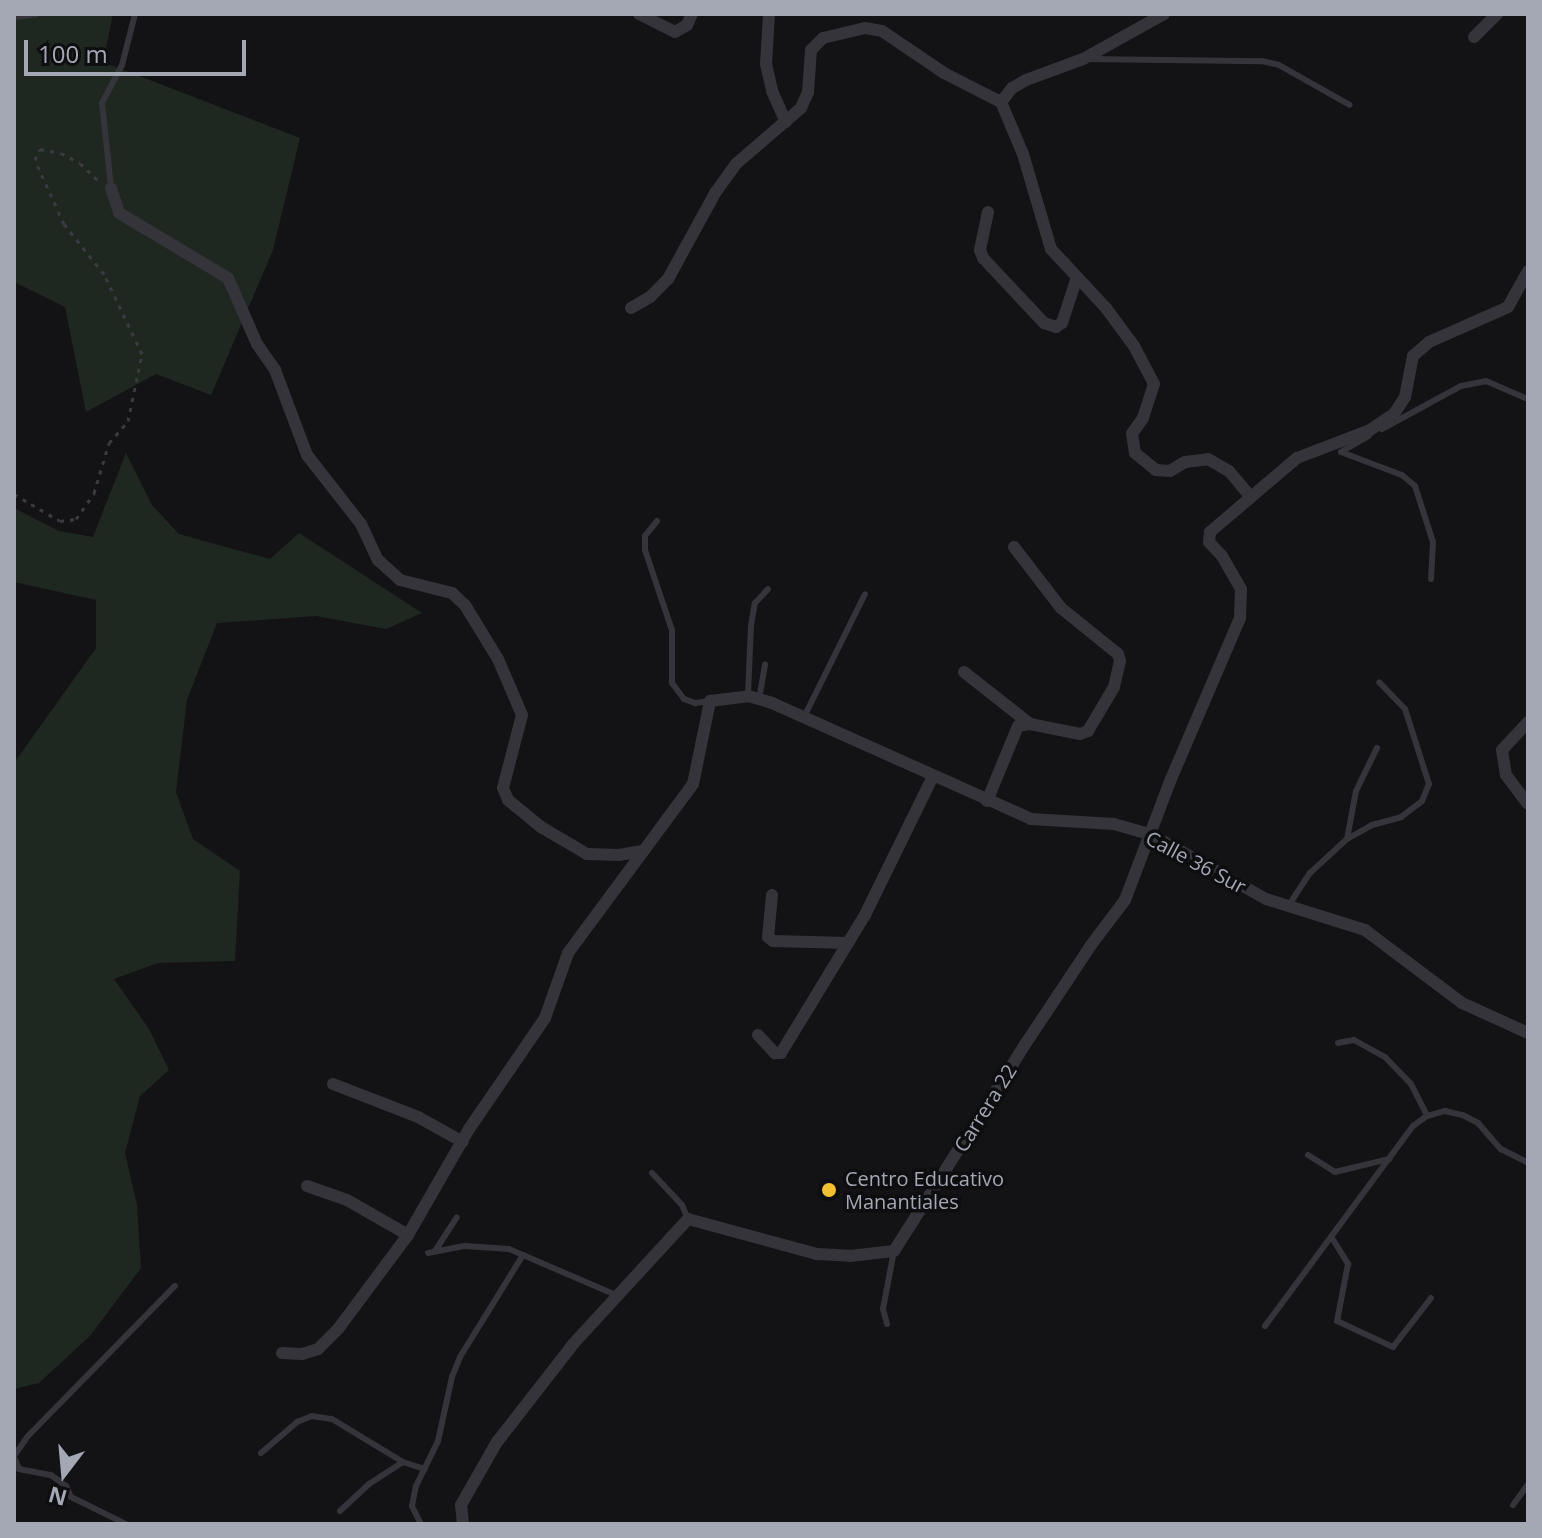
<!DOCTYPE html>
<style>
body{margin:0}
#map{position:relative;width:1542px;height:1538px;overflow:hidden;background:#131315;font-family:"Open Sans",sans-serif}
div>[style]{position:absolute}
[style*='--x']{left:calc(var(--x)*1px);top:calc(var(--y)*1px);width:calc(var(--w)*1px);rotate:calc(var(--a)*1deg)}
.green>*{inset:0;background:#1f2721}
.path>*{height:3px;margin-top:-1.5px;transform-origin:0;background:repeating-linear-gradient(90deg,#3a3b41 0 4px,transparent 0 10px)}
.lane>*{height:6px;margin:-3px;padding:0 3px;transform-origin:3px;border-radius:3px;background:#34343a}
.street>*{height:12px;margin:-6px;padding:0 6px;transform-origin:6px;border-radius:6px;background:#34343a}
.dots>*{width:22px;height:22px;translate:-50% -50%;box-sizing:border-box;border:4px solid #0e0e10;border-radius:50%}
span{translate:-50% -50%;white-space:nowrap;text-align:center;line-height:1.15;-webkit-text-stroke:7px #0e0e10;paint-order:stroke}
.street-label{font-size:20px;color:#a4a8b5}
.poi-label{font-size:20px;color:#a4a8b5}
.left{translate:0 -50%;text-align:left}
.frame{position:absolute;inset:0;border:16px solid #a4a8b5;pointer-events:none}
.north{position:absolute;left:24px;top:1434px;width:80px;height:80px;-webkit-text-stroke:6px #0e0e10;paint-order:stroke;rotate:196deg;font-size:22px;font-weight:700;line-height:32px;text-align:center;color:#a4a8b5}
.north::after{content:'';display:block;margin:auto;width:28px;height:36px;background:#a4a8b5;clip-path:polygon(50% 0,100% 100%,50% 72%,0 100%)}
.scale{position:absolute;left:24px;top:40px;width:222px;height:36px;box-sizing:border-box;border:4px solid #a4a8b5;border-top:0;padding-left:10px;font-size:24px;line-height:28px;white-space:nowrap;color:#a4a8b5;-webkit-text-stroke:6px #0e0e10;paint-order:stroke}
</style>
<div id="map">
<div class="green">
<div style="clip-path:polygon(14px 14px,113px 14px,103px 62px,300px 138px,273px 250px,211px 395px,156px 374px,86px 412px,65px 307px,14px 282px)"></div>
<div style="clip-path:polygon(126px 453px,152px 505px,179px 534px,270px 559px,299px 533px,422px 613px,386px 629px,316px 616px,217px 623px,187px 700px,176px 792px,193px 839px,240px 871px,235px 961px,158px 963px,114px 979px,149px 1029px,169px 1070px,140px 1096px,125px 1153px,137px 1205px,141px 1268px,90px 1336px,39px 1383px,14px 1389px,14px 763px,96px 648px,96px 600px,14px 582px,14px 508px,59px 531px,93px 537px)"></div>
</div>
<div class="path">
<div style="--x:14;--y:494;--w:53;--a:30.4"></div>
<div style="--x:60;--y:521;--w:16;--a:-7"></div>
<div style="--x:76;--y:519;--w:32;--a:-55"></div>
<div style="--x:94;--y:493;--w:52;--a:-73.3"></div>
<div style="--x:109;--y:443;--w:29;--a:-49"></div>
<div style="--x:128;--y:421;--w:68;--a:-78.2"></div>
<div style="--x:142;--y:354;--w:89;--a:-115.4"></div>
<div style="--x:104;--y:274;--w:64;--a:-128.7"></div>
<div style="--x:64;--y:224;--w:70;--a:-114.4"></div>
<div style="--x:35;--y:160;--w:12;--a:-66"></div>
<div style="--x:40;--y:149;--w:21;--a:11"></div>
<div style="--x:61;--y:153;--w:21;--a:28"></div>
<div style="--x:80;--y:163;--w:29;--a:44"></div>
</div>
<div class="lane">
<div style="--x:14;--y:17;--w:23;--a:-7"></div>
<div style="--x:1086;--y:59;--w:176;--a:0.7"></div>
<div style="--x:1262;--y:61;--w:17;--a:13"></div>
<div style="--x:1279;--y:65;--w:81;--a:29.4"></div>
<div style="--x:111;--y:187;--w:84;--a:-96.1"></div>
<div style="--x:102;--y:103;--w:43;--a:-62.2"></div>
<div style="--x:122;--y:65;--w:53;--a:-75.7"></div>
<div style="--x:1382;--y:429;--w:90;--a:-28.6"></div>
<div style="--x:1461;--y:386;--w:25;--a:-11"></div>
<div style="--x:1486;--y:381;--w:46;--a:23.2"></div>
<div style="--x:1341;--y:452;--w:32;--a:-30"></div>
<div style="--x:1341;--y:452;--w:65;--a:20.7"></div>
<div style="--x:1402;--y:475;--w:17;--a:40"></div>
<div style="--x:1415;--y:486;--w:59;--a:72.2"></div>
<div style="--x:1433;--y:542;--w:37;--a:93"></div>
<div style="--x:657;--y:521;--w:19;--a:129"></div>
<div style="--x:645;--y:536;--w:14;--a:90"></div>
<div style="--x:645;--y:550;--w:84;--a:71.4"></div>
<div style="--x:672;--y:630;--w:53;--a:90"></div>
<div style="--x:672;--y:683;--w:20;--a:53"></div>
<div style="--x:684;--y:699;--w:12;--a:20"></div>
<div style="--x:695;--y:703;--w:15;--a:-8"></div>
<div style="--x:748;--y:696;--w:71;--a:-87.6"></div>
<div style="--x:751;--y:625;--w:22;--a:-80"></div>
<div style="--x:755;--y:603;--w:19;--a:-47"></div>
<div style="--x:759;--y:699;--w:35;--a:-80"></div>
<div style="--x:804;--y:717;--w:137;--a:-63.6"></div>
<div style="--x:1347;--y:839;--w:49;--a:-79.4"></div>
<div style="--x:1356;--y:791;--w:48;--a:-64"></div>
<div style="--x:1289;--y:905;--w:38;--a:-57"></div>
<div style="--x:1310;--y:873;--w:50;--a:-42.6"></div>
<div style="--x:1347;--y:839;--w:29;--a:-29"></div>
<div style="--x:1372;--y:825;--w:30;--a:-15"></div>
<div style="--x:1401;--y:817;--w:26;--a:-37"></div>
<div style="--x:1422;--y:801;--w:18;--a:-68"></div>
<div style="--x:1429;--y:784;--w:79;--a:-107.7"></div>
<div style="--x:1405;--y:709;--w:37;--a:-134"></div>
<div style="--x:1338;--y:1043;--w:16;--a:-11"></div>
<div style="--x:1354;--y:1040;--w:35;--a:29"></div>
<div style="--x:1385;--y:1057;--w:37;--a:46"></div>
<div style="--x:1411;--y:1084;--w:36;--a:63"></div>
<div style="--x:1308;--y:1155;--w:32;--a:32"></div>
<div style="--x:1335;--y:1172;--w:56;--a:-13.5"></div>
<div style="--x:652;--y:1173;--w:44;--a:46.8"></div>
<div style="--x:682;--y:1205;--w:15;--a:67"></div>
<div style="--x:1332;--y:1238;--w:31;--a:58"></div>
<div style="--x:1348;--y:1264;--w:58;--a:100.9"></div>
<div style="--x:1337;--y:1321;--w:62;--a:24.9"></div>
<div style="--x:1393;--y:1347;--w:62;--a:-52.2"></div>
<div style="--x:435;--y:1251;--w:40;--a:-57.1"></div>
<div style="--x:428;--y:1253;--w:38;--a:-11"></div>
<div style="--x:465;--y:1246;--w:44;--a:3.9"></div>
<div style="--x:509;--y:1249;--w:119;--a:23.3"></div>
<div style="--x:887;--y:1324;--w:16;--a:-105"></div>
<div style="--x:883;--y:1309;--w:59;--a:-79.3"></div>
<div style="--x:1265;--y:1326;--w:249;--a:-53.5"></div>
<div style="--x:1413;--y:1126;--w:17;--a:-36"></div>
<div style="--x:1427;--y:1116;--w:19;--a:-16"></div>
<div style="--x:1445;--y:1111;--w:18;--a:13"></div>
<div style="--x:1463;--y:1115;--w:17;--a:28"></div>
<div style="--x:1478;--y:1123;--w:35;--a:49"></div>
<div style="--x:1501;--y:1149;--w:30;--a:27"></div>
<div style="--x:261;--y:1453;--w:48;--a:-40.7"></div>
<div style="--x:297;--y:1422;--w:16;--a:-22"></div>
<div style="--x:312;--y:1416;--w:20;--a:9"></div>
<div style="--x:332;--y:1419;--w:83;--a:31.2"></div>
<div style="--x:403;--y:1462;--w:23;--a:18"></div>
<div style="--x:14;--y:1456;--w:24;--a:-55"></div>
<div style="--x:28;--y:1436;--w:210;--a:-45.6"></div>
<div style="--x:14;--y:1457;--w:13;--a:67"></div>
<div style="--x:19;--y:1469;--w:33;--a:11"></div>
<div style="--x:51;--y:1475;--w:19;--a:36"></div>
<div style="--x:66;--y:1486;--w:12;--a:66"></div>
<div style="--x:71;--y:1497;--w:61;--a:26.1"></div>
<div style="--x:1513;--y:1505;--w:26;--a:-54"></div>
<div style="--x:340;--y:1511;--w:40;--a:-43"></div>
<div style="--x:369;--y:1484;--w:40;--a:-32.9"></div>
<div style="--x:421;--y:1524;--w:20;--a:-117"></div>
<div style="--x:412;--y:1506;--w:20;--a:-79"></div>
<div style="--x:416;--y:1486;--w:50;--a:-63.9"></div>
<div style="--x:438;--y:1441;--w:66;--a:-77.7"></div>
<div style="--x:452;--y:1377;--w:22;--a:-68"></div>
<div style="--x:460;--y:1357;--w:120;--a:-58.3"></div>
</div>
<div class="street">
<div style="--x:639;--y:14;--w:40;--a:26.6"></div>
<div style="--x:675;--y:32;--w:14;--a:-30"></div>
<div style="--x:687;--y:25;--w:12;--a:-66"></div>
<div style="--x:769;--y:14;--w:50;--a:93.4"></div>
<div style="--x:766;--y:64;--w:28;--a:77"></div>
<div style="--x:772;--y:91;--w:34;--a:66"></div>
<div style="--x:1164;--y:14;--w:93;--a:150.9"></div>
<div style="--x:1083;--y:59;--w:61;--a:159.8"></div>
<div style="--x:1026;--y:80;--w:16;--a:150"></div>
<div style="--x:1012;--y:88;--w:18;--a:128"></div>
<div style="--x:1001;--y:102;--w:56;--a:67.1"></div>
<div style="--x:1023;--y:154;--w:99;--a:73.6"></div>
<div style="--x:1051;--y:249;--w:81;--a:47"></div>
<div style="--x:1106;--y:308;--w:47;--a:53.6"></div>
<div style="--x:1134;--y:346;--w:43;--a:62.2"></div>
<div style="--x:1154;--y:384;--w:36;--a:108"></div>
<div style="--x:1143;--y:418;--w:19;--a:125"></div>
<div style="--x:1132;--y:434;--w:19;--a:81"></div>
<div style="--x:1135;--y:453;--w:27;--a:39"></div>
<div style="--x:1156;--y:470;--w:14;--a:4"></div>
<div style="--x:1170;--y:471;--w:17;--a:-31"></div>
<div style="--x:1185;--y:462;--w:23;--a:-7"></div>
<div style="--x:1208;--y:459;--w:24;--a:30"></div>
<div style="--x:1229;--y:471;--w:34;--a:50"></div>
<div style="--x:1474;--y:37;--w:33;--a:-45"></div>
<div style="--x:111;--y:188;--w:26;--a:72"></div>
<div style="--x:119;--y:213;--w:127;--a:30.8"></div>
<div style="--x:228;--y:278;--w:72;--a:66.3"></div>
<div style="--x:257;--y:344;--w:32;--a:55"></div>
<div style="--x:275;--y:370;--w:91;--a:69.4"></div>
<div style="--x:307;--y:455;--w:88;--a:52"></div>
<div style="--x:361;--y:524;--w:40;--a:65"></div>
<div style="--x:378;--y:560;--w:30;--a:42"></div>
<div style="--x:400;--y:580;--w:54;--a:14"></div>
<div style="--x:452;--y:593;--w:18;--a:43"></div>
<div style="--x:465;--y:605;--w:63;--a:58.6"></div>
<div style="--x:498;--y:659;--w:61;--a:66.8"></div>
<div style="--x:522;--y:715;--w:75;--a:104.6"></div>
<div style="--x:503;--y:788;--w:13;--a:67"></div>
<div style="--x:508;--y:800;--w:43;--a:39.3"></div>
<div style="--x:541;--y:827;--w:53;--a:30.4"></div>
<div style="--x:587;--y:854;--w:32;--a:2"></div>
<div style="--x:619;--y:855;--w:22;--a:-10"></div>
<div style="--x:988;--y:212;--w:39;--a:102"></div>
<div style="--x:980;--y:250;--w:9;--a:69"></div>
<div style="--x:983;--y:258;--w:89;--a:46.8"></div>
<div style="--x:1044;--y:323;--w:13;--a:18"></div>
<div style="--x:1056;--y:327;--w:7;--a:-34"></div>
<div style="--x:1062;--y:323;--w:48;--a:-71.9"></div>
<div style="--x:631;--y:308;--w:22;--a:-30"></div>
<div style="--x:650;--y:297;--w:25;--a:-45"></div>
<div style="--x:668;--y:279;--w:98;--a:-61.3"></div>
<div style="--x:715;--y:193;--w:37;--a:-54"></div>
<div style="--x:737;--y:163;--w:84;--a:-40.7"></div>
<div style="--x:801;--y:108;--w:17;--a:-66"></div>
<div style="--x:808;--y:92;--w:42;--a:-85.9"></div>
<div style="--x:811;--y:50;--w:17;--a:-45"></div>
<div style="--x:823;--y:38;--w:43;--a:-13.4"></div>
<div style="--x:865;--y:28;--w:17;--a:10"></div>
<div style="--x:882;--y:31;--w:75;--a:34.1"></div>
<div style="--x:944;--y:73;--w:64;--a:27"></div>
<div style="--x:964;--y:672;--w:84;--a:38.2"></div>
<div style="--x:1528;--y:722;--w:38;--a:133"></div>
<div style="--x:1502;--y:750;--w:25;--a:81"></div>
<div style="--x:1506;--y:775;--w:36;--a:53"></div>
<div style="--x:987;--y:801;--w:81;--a:-67.5"></div>
<div style="--x:1018;--y:726;--w:12;--a:-9"></div>
<div style="--x:1030;--y:724;--w:51;--a:11.3"></div>
<div style="--x:1080;--y:734;--w:9;--a:-21"></div>
<div style="--x:1088;--y:731;--w:51;--a:-59.4"></div>
<div style="--x:1114;--y:687;--w:27;--a:-77"></div>
<div style="--x:1120;--y:661;--w:7;--a:-106"></div>
<div style="--x:1118;--y:654;--w:73;--a:-141.1"></div>
<div style="--x:1061;--y:608;--w:77;--a:-127.6"></div>
<div style="--x:772;--y:895;--w:42;--a:95.4"></div>
<div style="--x:768;--y:937;--w:6;--a:39"></div>
<div style="--x:773;--y:941;--w:75;--a:1.5"></div>
<div style="--x:758;--y:1035;--w:25;--a:47"></div>
<div style="--x:775;--y:1053;--w:6;--a:0"></div>
<div style="--x:781;--y:1053;--w:162;--a:-58.7"></div>
<div style="--x:865;--y:915;--w:155;--a:-63.9"></div>
<div style="--x:333;--y:1084;--w:91;--a:21.2"></div>
<div style="--x:418;--y:1117;--w:51;--a:29.1"></div>
<div style="--x:307;--y:1186;--w:42;--a:19.3"></div>
<div style="--x:347;--y:1200;--w:70;--a:29.8"></div>
<div style="--x:282;--y:1353;--w:20;--a:3"></div>
<div style="--x:302;--y:1354;--w:17;--a:-17"></div>
<div style="--x:318;--y:1349;--w:28;--a:-45"></div>
<div style="--x:338;--y:1329;--w:117;--a:-53.3"></div>
<div style="--x:408;--y:1235;--w:122;--a:-60.1"></div>
<div style="--x:469;--y:1129;--w:135;--a:-55.6"></div>
<div style="--x:545;--y:1018;--w:69;--a:-70.5"></div>
<div style="--x:568;--y:953;--w:210;--a:-53.5"></div>
<div style="--x:693;--y:784;--w:85;--a:-78.4"></div>
<div style="--x:710;--y:701;--w:38;--a:-7"></div>
<div style="--x:748;--y:696;--w:25;--a:16"></div>
<div style="--x:772;--y:703;--w:284;--a:24.1"></div>
<div style="--x:1031;--y:819;--w:83;--a:3.4"></div>
<div style="--x:1114;--y:824;--w:40;--a:16"></div>
<div style="--x:1152;--y:835;--w:131;--a:29.3"></div>
<div style="--x:1266;--y:899;--w:104;--a:17.4"></div>
<div style="--x:1365;--y:930;--w:121;--a:37"></div>
<div style="--x:1462;--y:1003;--w:72;--a:24.4"></div>
<div style="--x:463;--y:1524;--w:19;--a:-96"></div>
<div style="--x:461;--y:1505;--w:73;--a:-60.3"></div>
<div style="--x:497;--y:1442;--w:125;--a:-52.1"></div>
<div style="--x:574;--y:1343;--w:168;--a:-47.4"></div>
<div style="--x:688;--y:1219;--w:134;--a:15.2"></div>
<div style="--x:817;--y:1254;--w:33;--a:3"></div>
<div style="--x:850;--y:1256;--w:44;--a:-6.5"></div>
<div style="--x:894;--y:1251;--w:243;--a:-57.6"></div>
<div style="--x:1024;--y:1046;--w:121;--a:-56.4"></div>
<div style="--x:1091;--y:945;--w:56;--a:-52.9"></div>
<div style="--x:1125;--y:900;--w:129;--a:-69.2"></div>
<div style="--x:1171;--y:779;--w:175;--a:-66.8"></div>
<div style="--x:1240;--y:618;--w:29;--a:-88"></div>
<div style="--x:1241;--y:589;--w:38;--a:-120"></div>
<div style="--x:1222;--y:556;--w:19;--a:-133"></div>
<div style="--x:1209;--y:542;--w:10;--a:-84"></div>
<div style="--x:1210;--y:532;--w:114;--a:-40.4"></div>
<div style="--x:1297;--y:458;--w:78;--a:-21"></div>
<div style="--x:1370;--y:430;--w:29;--a:-34"></div>
<div style="--x:1394;--y:414;--w:20;--a:-57"></div>
<div style="--x:1405;--y:397;--w:42;--a:-79"></div>
<div style="--x:1413;--y:356;--w:21;--a:-41"></div>
<div style="--x:1429;--y:342;--w:86;--a:-23.9"></div>
<div style="--x:1508;--y:307;--w:41;--a:-60.9"></div>
</div>
<div class="dots">
<div style="left:829px;top:1190px;background:#f1c02f"></div>
</div>
<div class="street-label">
<span style="left:1196px;top:862px;rotate:28deg">Calle 36 Sur</span>
<span style="left:985px;top:1108px;rotate:-58deg">Carrera 22</span>
</div>
<div class="poi-label">
<span class="left" style="left:845px;top:1190px">Centro Educativo<br>Manantiales</span>
</div>
<div class="frame"></div>
<div class="north">N</div>
<div class="scale">100 m</div>
</div>
